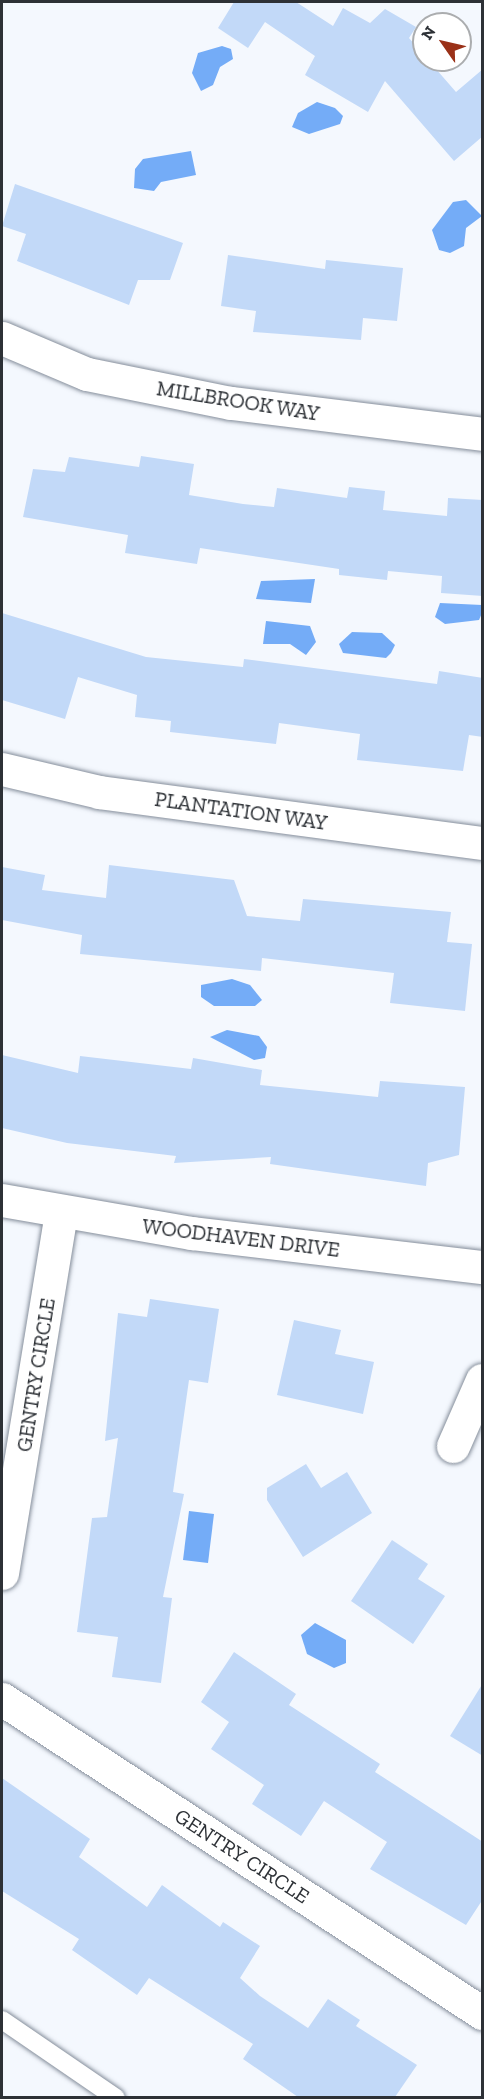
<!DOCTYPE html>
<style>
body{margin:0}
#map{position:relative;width:484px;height:2099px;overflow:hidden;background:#f4f8fe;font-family:"Zilla Slab",serif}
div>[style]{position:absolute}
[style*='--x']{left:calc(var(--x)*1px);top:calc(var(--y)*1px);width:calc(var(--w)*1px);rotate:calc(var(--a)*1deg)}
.water>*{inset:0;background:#74acf7}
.building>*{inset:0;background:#c2d9f8}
.roads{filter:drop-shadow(0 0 2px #858e9b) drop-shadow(0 0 2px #858e9b)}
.lane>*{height:18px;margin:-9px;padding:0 9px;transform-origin:9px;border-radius:9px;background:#fff}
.street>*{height:33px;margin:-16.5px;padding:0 16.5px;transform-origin:16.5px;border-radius:16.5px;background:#fff}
span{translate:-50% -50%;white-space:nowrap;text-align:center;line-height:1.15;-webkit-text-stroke:5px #fff;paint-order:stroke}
.street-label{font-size:21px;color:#2d3136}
.frame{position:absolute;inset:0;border:3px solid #2d3136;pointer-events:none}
.north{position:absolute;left:412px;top:12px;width:60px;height:60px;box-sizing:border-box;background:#fff;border:2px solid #abadaf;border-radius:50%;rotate:304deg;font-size:16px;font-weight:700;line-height:24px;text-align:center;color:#2d3136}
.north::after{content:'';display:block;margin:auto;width:21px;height:27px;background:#9a3118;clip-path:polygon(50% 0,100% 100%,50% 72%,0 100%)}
</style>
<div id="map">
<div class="water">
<div style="clip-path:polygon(222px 46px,231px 49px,233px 59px,220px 67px,213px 85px,201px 91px,192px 73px,198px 53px)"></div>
<div style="clip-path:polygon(317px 102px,335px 108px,343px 116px,340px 124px,309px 134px,292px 127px,298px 113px)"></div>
<div style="clip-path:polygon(191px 151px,196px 175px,161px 182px,154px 191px,134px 188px,135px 169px,143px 159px)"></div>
<div style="clip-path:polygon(466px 200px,482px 216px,466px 228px,464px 246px,450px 253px,439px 250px,432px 230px,453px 202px)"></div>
<div style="clip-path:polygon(315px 579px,311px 603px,256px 599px,261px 581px)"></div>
<div style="clip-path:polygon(440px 603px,482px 605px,482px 613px,479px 620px,445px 624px,435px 617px)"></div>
<div style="clip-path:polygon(266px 621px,310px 626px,316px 642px,306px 655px,290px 644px,263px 644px)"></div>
<div style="clip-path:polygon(352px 632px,382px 633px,395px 645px,391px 653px,386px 658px,343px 653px,339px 644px)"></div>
<div style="clip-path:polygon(232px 979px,250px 985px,262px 1000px,255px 1006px,214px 1006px,201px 997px,201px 985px)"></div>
<div style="clip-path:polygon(227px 1030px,259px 1036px,267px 1047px,265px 1058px,254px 1060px,210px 1037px)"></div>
<div style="clip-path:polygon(189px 1511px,214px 1514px,208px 1563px,183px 1560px)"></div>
<div style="clip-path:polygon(315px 1623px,346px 1640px,346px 1663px,334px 1668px,307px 1654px,301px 1635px)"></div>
</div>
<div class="building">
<div style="clip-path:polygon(234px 2px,296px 2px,333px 26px,343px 8px,370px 23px,385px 9px,416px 27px,409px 38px,456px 92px,483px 69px,483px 136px,454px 161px,385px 81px,368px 112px,305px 75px,315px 56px,265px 22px,248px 48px,218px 28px)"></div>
<div style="clip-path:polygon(15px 184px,183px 243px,170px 280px,138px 280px,129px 305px,17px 261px,26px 234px,2px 226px)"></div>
<div style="clip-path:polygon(228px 255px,325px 269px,326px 260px,403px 268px,397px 321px,363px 318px,361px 340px,253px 332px,256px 311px,221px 306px)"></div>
<div style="clip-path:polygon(141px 456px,194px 464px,189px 495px,243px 504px,274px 507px,277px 488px,347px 498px,349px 487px,385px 491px,383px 510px,447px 516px,448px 498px,483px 500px,483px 596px,441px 593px,442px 576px,388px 571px,387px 580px,339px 575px,339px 569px,200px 548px,197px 564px,125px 553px,128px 535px,23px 517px,33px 469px,65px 472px,69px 457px,139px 467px)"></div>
<div style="clip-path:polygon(2px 613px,146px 657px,243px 667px,244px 659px,437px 684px,439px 671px,483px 678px,483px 737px,469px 735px,463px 771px,357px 760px,360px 734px,279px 723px,276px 744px,170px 732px,171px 721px,135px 717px,137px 695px,78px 677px,65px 719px,2px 700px)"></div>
<div style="clip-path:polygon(109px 865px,234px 880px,247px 916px,300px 921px,303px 899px,451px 912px,447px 942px,472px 944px,465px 1011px,390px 1003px,394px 973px,262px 958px,261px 971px,80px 954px,82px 935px,2px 920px,2px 867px,45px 875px,42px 890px,106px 898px)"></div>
<div style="clip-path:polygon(2px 1055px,78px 1073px,80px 1056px,191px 1069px,193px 1058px,262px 1070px,260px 1085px,378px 1097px,380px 1081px,465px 1087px,459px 1155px,428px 1163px,426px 1186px,270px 1164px,271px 1157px,174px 1163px,176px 1156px,67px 1143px,2px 1128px)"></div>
<div style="clip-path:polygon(150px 1299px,219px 1309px,208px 1383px,189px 1380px,173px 1492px,184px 1494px,163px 1597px,172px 1598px,161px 1683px,112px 1677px,118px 1637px,77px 1632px,92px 1518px,107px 1517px,118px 1438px,105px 1441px,118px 1313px,147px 1317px)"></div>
<div style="clip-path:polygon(294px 1320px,341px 1330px,335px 1354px,374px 1362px,363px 1414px,277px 1395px)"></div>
<div style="clip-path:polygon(306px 1464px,321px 1488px,347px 1472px,372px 1513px,303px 1557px,267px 1500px,267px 1488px)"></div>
<div style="clip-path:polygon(392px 1540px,428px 1564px,418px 1579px,445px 1596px,413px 1644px,351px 1601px)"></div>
<div style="clip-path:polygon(234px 1652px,296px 1694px,289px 1705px,380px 1764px,375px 1772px,483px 1842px,483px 1899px,466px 1925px,370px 1869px,387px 1842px,324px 1801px,301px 1836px,252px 1804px,264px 1785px,211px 1749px,229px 1722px,201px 1702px)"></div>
<div style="clip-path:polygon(483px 1683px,483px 1756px,450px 1736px)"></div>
<div style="clip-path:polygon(2px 1778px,90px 1839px,79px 1857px,147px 1907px,162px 1885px,220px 1927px,223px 1922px,260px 1946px,240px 1978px,260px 1996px,308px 2028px,328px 1999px,360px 2020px,356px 2026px,417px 2065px,395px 2097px,298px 2097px,243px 2059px,253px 2044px,149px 1978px,137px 1995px,72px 1950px,79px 1939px,2px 1891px)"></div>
</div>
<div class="roads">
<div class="lane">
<div style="--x:2;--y:2020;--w:138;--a:34.4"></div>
</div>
<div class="street">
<div style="--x:2;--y:338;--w:92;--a:23"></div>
<div style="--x:87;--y:374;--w:147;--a:11.4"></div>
<div style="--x:231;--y:403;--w:253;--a:7"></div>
<div style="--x:2;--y:769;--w:100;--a:13.3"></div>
<div style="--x:99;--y:792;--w:386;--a:7.6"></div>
<div style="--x:2;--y:1200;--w:193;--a:9.9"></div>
<div style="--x:192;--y:1233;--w:292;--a:6.7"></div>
<div style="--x:453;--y:1446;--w:72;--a:-66.3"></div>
<div style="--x:2;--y:1573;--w:366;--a:-80.7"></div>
<div style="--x:2;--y:1699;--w:574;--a:33.19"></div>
</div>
</div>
<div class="street-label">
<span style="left:238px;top:401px;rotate:9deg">MILLBROOK WAY</span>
<span style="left:241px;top:811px;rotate:8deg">PLANTATION WAY</span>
<span style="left:241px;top:1238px;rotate:7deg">WOODHAVEN DRIVE</span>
<span style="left:36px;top:1375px;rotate:-81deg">GENTRY CIRCLE</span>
<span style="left:242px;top:1856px;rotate:33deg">GENTRY CIRCLE</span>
</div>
<div class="frame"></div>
<div class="north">N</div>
</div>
